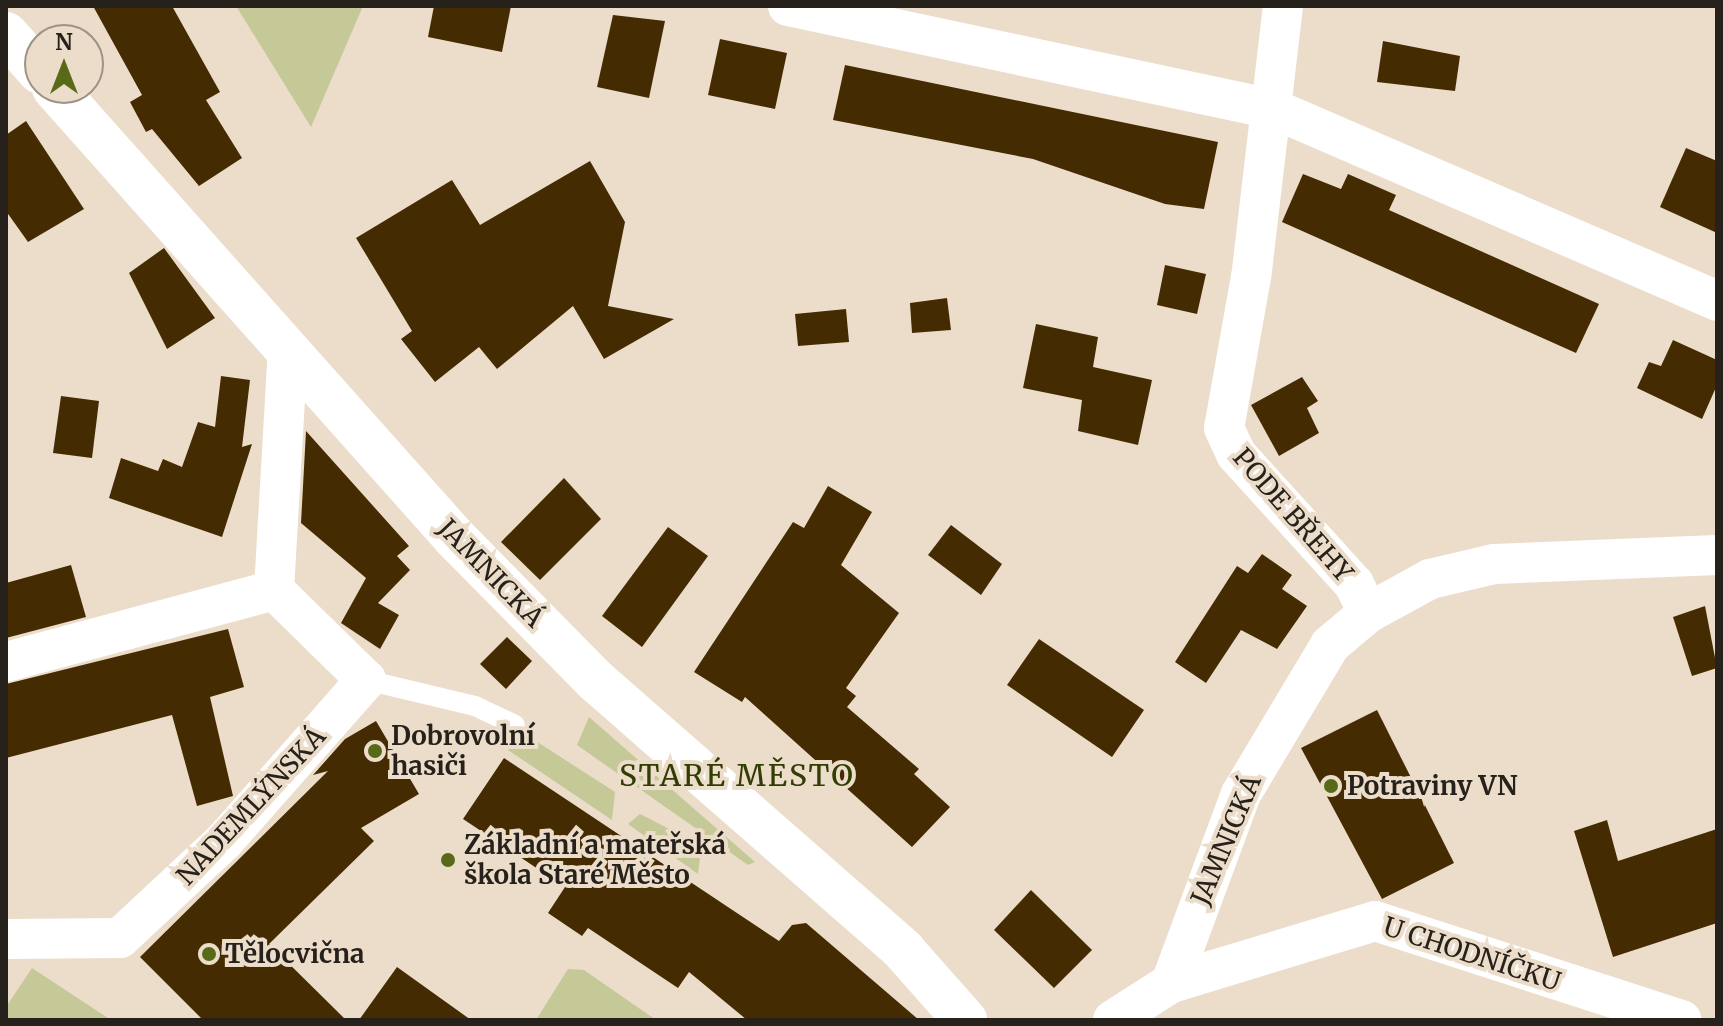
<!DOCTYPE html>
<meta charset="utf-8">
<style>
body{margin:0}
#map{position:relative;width:1723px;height:1026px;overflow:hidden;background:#ecddcb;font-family:Merriweather,serif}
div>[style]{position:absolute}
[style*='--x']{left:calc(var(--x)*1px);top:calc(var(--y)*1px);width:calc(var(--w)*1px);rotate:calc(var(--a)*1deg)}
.green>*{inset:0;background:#c5c897}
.building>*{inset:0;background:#452b01}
.service>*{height:20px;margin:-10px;padding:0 10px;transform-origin:10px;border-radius:10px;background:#fff}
.minor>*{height:40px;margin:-20px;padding:0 20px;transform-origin:20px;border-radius:20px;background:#fff}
.secondary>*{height:44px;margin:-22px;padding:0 22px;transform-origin:22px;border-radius:22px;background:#fff}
.dots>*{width:22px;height:22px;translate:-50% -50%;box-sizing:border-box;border:4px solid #ecddcb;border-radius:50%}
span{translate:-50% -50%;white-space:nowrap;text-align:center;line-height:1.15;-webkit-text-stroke:8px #ecddcb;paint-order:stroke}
.street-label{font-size:26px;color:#26211a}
.poi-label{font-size:26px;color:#26211a;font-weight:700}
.left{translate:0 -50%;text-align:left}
.quarter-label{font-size:30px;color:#313d02;letter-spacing:2px}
.frame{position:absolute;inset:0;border:8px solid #26211a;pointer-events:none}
.north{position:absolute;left:24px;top:24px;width:80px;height:80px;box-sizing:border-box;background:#ecddcb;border:2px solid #9d9284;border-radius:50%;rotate:0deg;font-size:22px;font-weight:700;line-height:32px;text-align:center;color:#26211a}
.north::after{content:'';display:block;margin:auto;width:28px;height:36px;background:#586a17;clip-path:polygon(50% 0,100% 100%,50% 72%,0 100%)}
</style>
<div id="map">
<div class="green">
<div style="clip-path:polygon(236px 6px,363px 6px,311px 127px)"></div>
<div style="clip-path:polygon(589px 717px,755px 862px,748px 865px,577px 745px)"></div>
<div style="clip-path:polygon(525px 734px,615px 792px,612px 820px,508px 750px)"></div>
<div style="clip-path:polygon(640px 814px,675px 832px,679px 852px,701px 850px,698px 874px,628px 824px)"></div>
<div style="clip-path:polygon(32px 968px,111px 1020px,6px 1020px,6px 1007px)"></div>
<div style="clip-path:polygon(568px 969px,584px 970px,656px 1020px,536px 1020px)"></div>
</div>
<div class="building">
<div style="clip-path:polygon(93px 6px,172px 6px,220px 92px,206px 100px,242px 158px,199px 186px,152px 129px,146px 132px,130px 102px,142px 95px)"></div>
<div style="clip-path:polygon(434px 6px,511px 6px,502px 52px,428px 37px)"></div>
<div style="clip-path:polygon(613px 15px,665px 21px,649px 98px,597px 87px)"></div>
<div style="clip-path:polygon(720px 39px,787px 53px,775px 109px,708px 95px)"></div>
<div style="clip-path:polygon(1383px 41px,1460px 56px,1455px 91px,1377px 82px)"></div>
<div style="clip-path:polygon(845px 65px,1218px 142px,1204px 209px,1165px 204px,1033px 159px,833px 120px)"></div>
<div style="clip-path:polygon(26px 121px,84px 209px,28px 242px,6px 211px,6px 135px)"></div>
<div style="clip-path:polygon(1686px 148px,1717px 161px,1717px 233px,1660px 207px)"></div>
<div style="clip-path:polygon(590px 161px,625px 222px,608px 306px,674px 319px,604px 359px,573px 306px,497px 369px,479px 347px,435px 382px,401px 339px,412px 331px,356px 238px,452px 180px,480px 225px)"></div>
<div style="clip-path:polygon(1303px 174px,1341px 189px,1348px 174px,1396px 195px,1389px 210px,1599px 304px,1576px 353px,1282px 222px)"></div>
<div style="clip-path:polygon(164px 248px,215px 318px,167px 349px,129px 273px)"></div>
<div style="clip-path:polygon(1165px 265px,1206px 274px,1197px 314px,1157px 305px)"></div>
<div style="clip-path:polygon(947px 298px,951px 330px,912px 333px,910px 303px)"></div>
<div style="clip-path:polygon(846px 309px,849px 342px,798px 346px,795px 314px)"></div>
<div style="clip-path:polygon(1036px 324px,1098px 337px,1093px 367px,1152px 380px,1138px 445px,1078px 431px,1082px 400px,1023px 388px)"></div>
<div style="clip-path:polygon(1673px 340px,1717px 360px,1717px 385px,1702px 419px,1637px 388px,1649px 362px,1661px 366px)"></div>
<div style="clip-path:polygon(221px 376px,250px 380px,242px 447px,252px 444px,222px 537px,109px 498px,121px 458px,158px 471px,163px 459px,182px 467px,198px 422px,215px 427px)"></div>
<div style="clip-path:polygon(1302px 377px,1318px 401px,1307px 408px,1319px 433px,1279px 456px,1251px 405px)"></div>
<div style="clip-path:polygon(61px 396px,99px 401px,92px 458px,53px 453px)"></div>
<div style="clip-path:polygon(306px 431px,409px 546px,397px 556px,410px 570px,378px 603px,399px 615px,380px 649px,341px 623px,366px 578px,301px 523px)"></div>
<div style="clip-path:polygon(564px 478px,601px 519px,540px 580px,501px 542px)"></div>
<div style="clip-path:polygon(828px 486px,872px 512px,841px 565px,899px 613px,846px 688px,856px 696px,847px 707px,919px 769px,914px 774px,950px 807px,912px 847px,745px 697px,742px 702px,694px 672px,793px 522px,804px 528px)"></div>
<div style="clip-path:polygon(951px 525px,1002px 564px,981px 595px,928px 555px)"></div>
<div style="clip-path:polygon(668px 527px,708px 556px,642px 647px,602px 616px)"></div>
<div style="clip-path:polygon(1262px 554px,1292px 575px,1282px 589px,1307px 606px,1277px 649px,1241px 630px,1206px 683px,1175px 662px,1237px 566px,1248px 573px)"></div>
<div style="clip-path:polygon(71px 565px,86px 617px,6px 638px,6px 583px)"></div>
<div style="clip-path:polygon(1705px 606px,1717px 668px,1692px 676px,1673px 617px)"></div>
<div style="clip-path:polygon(228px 629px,244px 687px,210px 697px,233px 796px,197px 806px,172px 715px,6px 758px,6px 684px)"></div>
<div style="clip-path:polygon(507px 637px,532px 661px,506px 689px,480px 664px)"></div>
<div style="clip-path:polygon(1039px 639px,1144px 710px,1112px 757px,1007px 685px)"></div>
<div style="clip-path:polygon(1377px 710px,1454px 863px,1382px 899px,1301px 748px)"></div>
<div style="clip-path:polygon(376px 721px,419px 794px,361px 828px,374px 841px,269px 944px,346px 1020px,203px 1020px,140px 957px,328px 771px,313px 775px,345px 739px)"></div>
<div style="clip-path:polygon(504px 758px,779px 941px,792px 925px,806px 923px,919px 1020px,747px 1020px,689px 972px,678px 988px,588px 928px,582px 936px,548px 913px,565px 887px,463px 819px)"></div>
<div style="clip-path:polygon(1607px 820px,1618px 861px,1717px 829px,1717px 923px,1613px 957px,1574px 831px)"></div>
<div style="clip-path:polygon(1031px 890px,1092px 950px,1054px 988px,994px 930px)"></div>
<div style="clip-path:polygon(397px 967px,471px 1020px,359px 1020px)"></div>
</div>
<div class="service">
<div style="--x:366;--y:680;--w:112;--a:13.4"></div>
<div style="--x:475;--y:706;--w:44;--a:25.4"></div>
</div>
<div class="minor">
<div style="--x:788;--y:6;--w:497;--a:12"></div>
<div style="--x:1274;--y:109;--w:483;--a:23.4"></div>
<div style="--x:1283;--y:6;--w:273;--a:96.7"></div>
<div style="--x:1251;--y:277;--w:153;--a:100.1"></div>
<div style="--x:1224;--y:428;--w:29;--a:65"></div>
<div style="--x:1236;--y:454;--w:176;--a:47.8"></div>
<div style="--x:1354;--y:584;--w:32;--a:64"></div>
<div style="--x:6;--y:662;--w:278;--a:-15"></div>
<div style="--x:6;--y:939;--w:114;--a:-0.5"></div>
<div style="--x:120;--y:938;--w:142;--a:-43"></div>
<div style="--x:224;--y:841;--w:215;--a:-48.6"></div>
<div style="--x:366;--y:680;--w:129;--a:-135.6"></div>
<div style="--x:274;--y:590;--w:241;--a:-86.7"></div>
<div style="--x:1171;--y:983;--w:213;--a:-16.9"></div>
<div style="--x:1375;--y:921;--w:322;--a:17.9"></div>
<div style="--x:1113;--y:1020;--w:69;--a:-32.5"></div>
<div style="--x:1171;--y:983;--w:202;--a:-69.7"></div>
<div style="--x:1241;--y:794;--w:174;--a:-59.1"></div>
<div style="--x:1330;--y:645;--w:50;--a:-40.1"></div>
<div style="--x:1368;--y:613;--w:71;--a:-28.7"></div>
<div style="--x:1430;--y:579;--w:66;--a:-13.2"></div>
<div style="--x:1494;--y:564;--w:223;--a:-2.3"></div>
</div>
<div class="secondary">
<div style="--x:6;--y:34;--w:51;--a:48.2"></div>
<div style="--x:54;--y:88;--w:601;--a:48.3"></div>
<div style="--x:454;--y:537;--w:201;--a:45.4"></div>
<div style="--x:595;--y:680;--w:410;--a:41.2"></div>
<div style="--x:903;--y:950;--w:94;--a:48.5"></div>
</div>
<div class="dots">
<div style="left:375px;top:751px;background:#586a17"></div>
<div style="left:1331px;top:786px;background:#586a17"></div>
<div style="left:448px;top:860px;background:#586a17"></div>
<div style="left:209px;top:954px;background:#586a17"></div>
</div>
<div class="street-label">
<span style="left:1293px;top:515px;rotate:49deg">PODE BŘEHY</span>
<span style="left:491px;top:573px;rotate:46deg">JAMNICKÁ</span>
<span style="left:251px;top:806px;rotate:-47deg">NADEMLÝNSKÁ</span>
<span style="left:1226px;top:840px;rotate:-67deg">JAMNICKÁ</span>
<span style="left:1472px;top:954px;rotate:18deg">U CHODNÍČKU</span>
</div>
<div class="poi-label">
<span class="left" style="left:391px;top:751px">Dobrovolní<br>hasiči</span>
<span class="left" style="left:1347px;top:786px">Potraviny VN</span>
<span class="left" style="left:464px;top:860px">Základní a mateřská<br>škola Staré Město</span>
<span class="left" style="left:225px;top:954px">Tělocvična</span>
</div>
<div class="quarter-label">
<span style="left:737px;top:775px">STARÉ MĚSTO</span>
</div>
<div class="frame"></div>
<div class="north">N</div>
</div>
